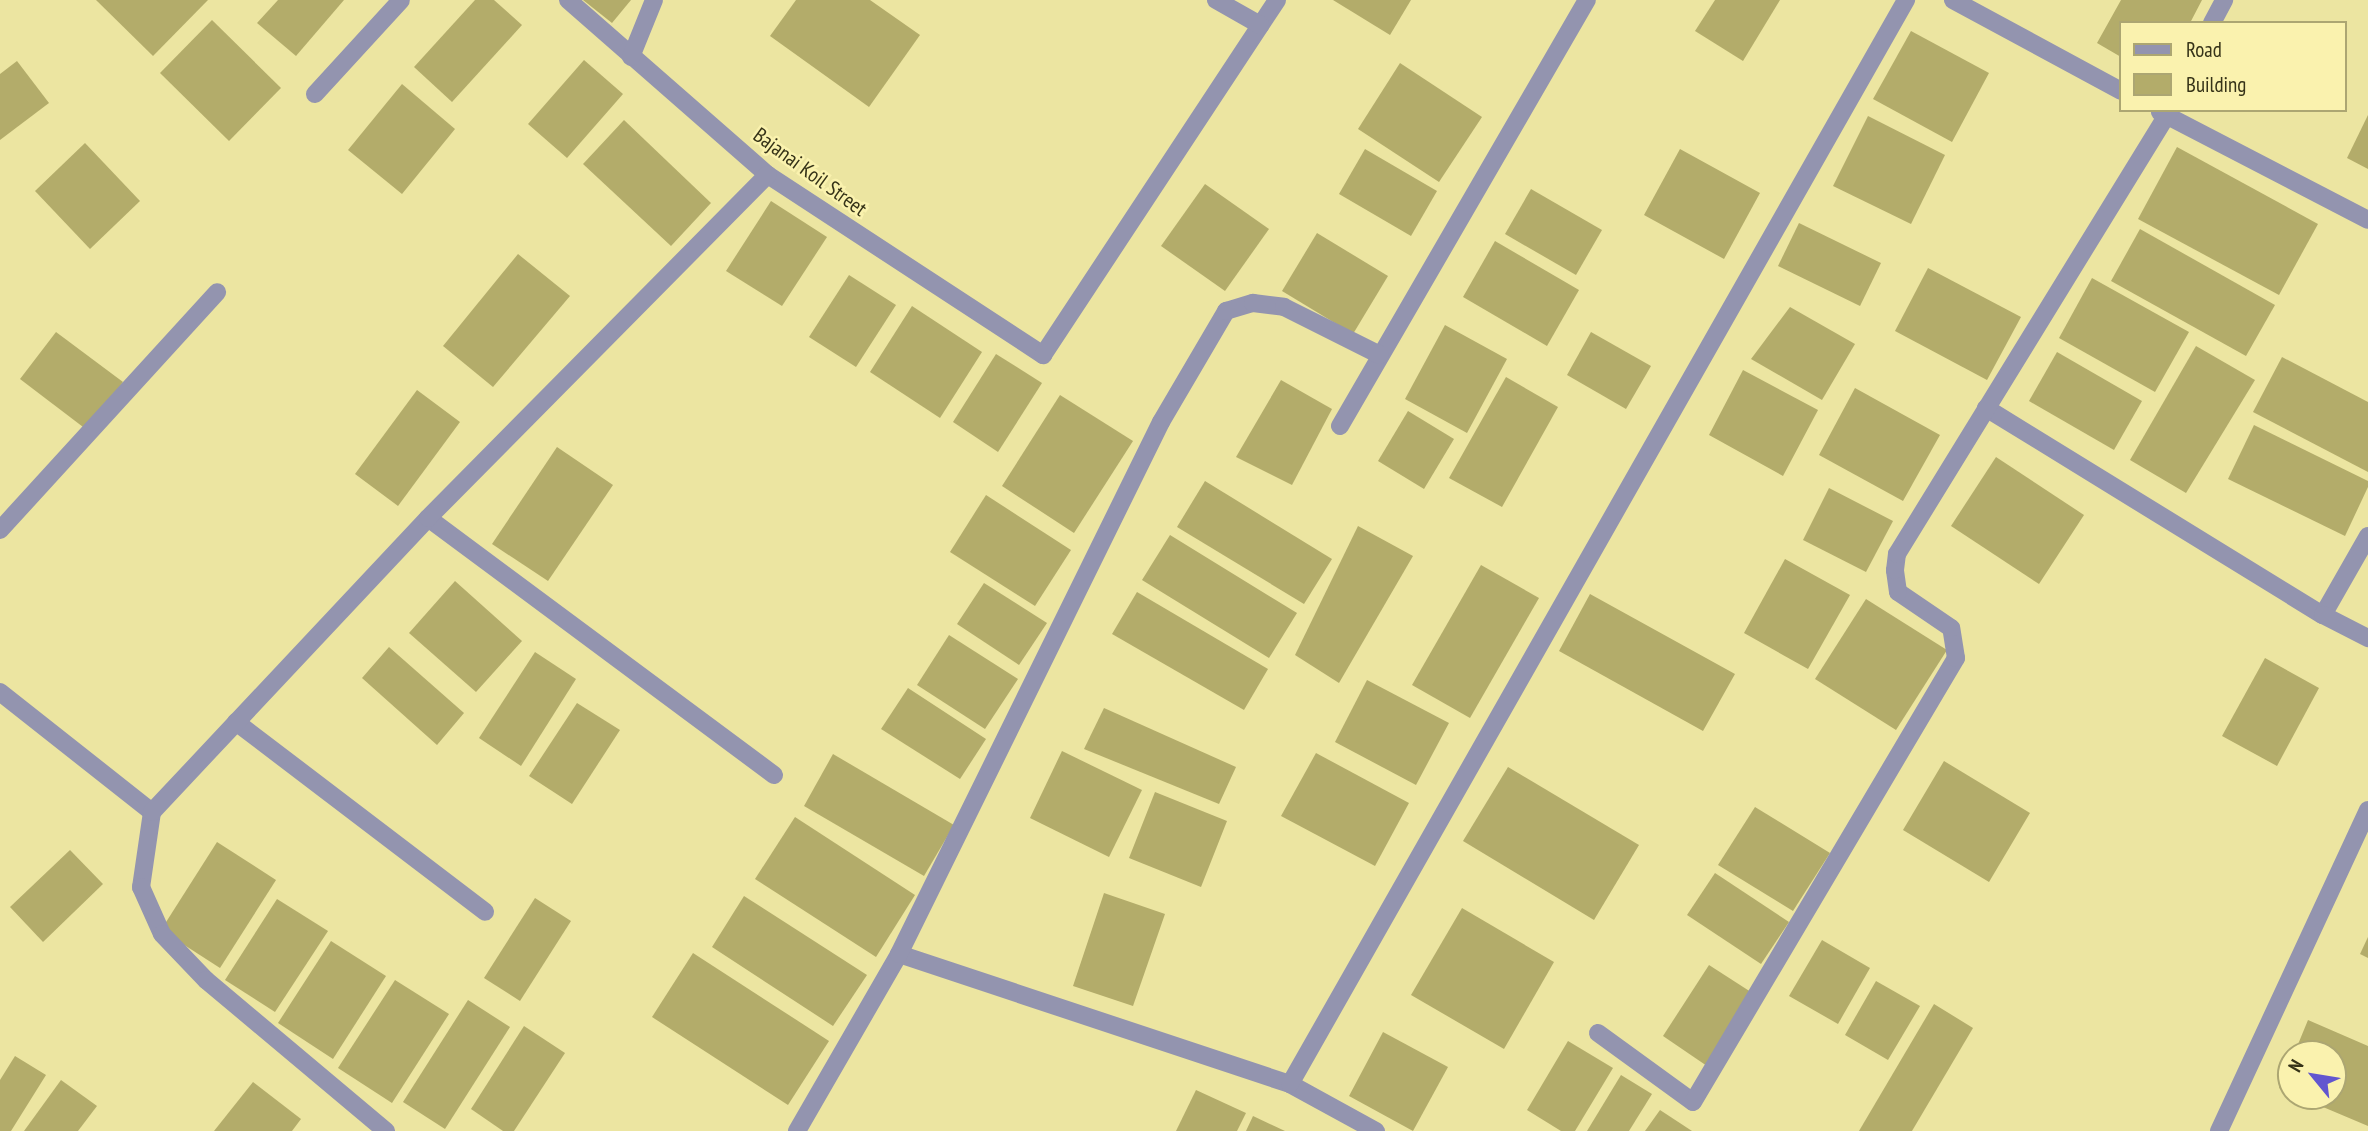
<!DOCTYPE html>
<style>
body{margin:0}
#map{position:relative;width:2368px;height:1131px;overflow:hidden;background:#ece5a1;font-family:"PT Sans Narrow",sans-serif}
div>[style]{position:absolute}
[style*='--x']{left:calc(var(--x)*1px);top:calc(var(--y)*1px);width:calc(var(--w)*1px);rotate:calc(var(--a)*1deg)}
.building>*{inset:0;background:#b3ac6a}
.minor>*{height:18px;margin:-9px;padding:0 9px;transform-origin:9px;border-radius:9px;background:#9394af}
span{translate:-50% -50%;white-space:nowrap;text-align:center;line-height:1.15;-webkit-text-stroke:5px #faf2ae;paint-order:stroke}
.street-label{font-size:21px;color:#363318}
.legend{position:absolute;left:2119px;top:21px;width:228px;height:91px;box-sizing:border-box;background:#faf2ae;border:2px solid #aca672;margin:0;padding:9px 12px;list-style:none;font-size:21px;color:#363318}
.legend li{display:flex;align-items:center;gap:14px;height:35px}
.legend b{width:35px;border:2px solid #aca672}
.north{position:absolute;left:2277px;top:1040px;width:70px;height:70px;box-sizing:border-box;background:#faf2ae;border:2px solid #aca672;border-radius:50%;rotate:300deg;font-size:19px;font-weight:700;line-height:28px;text-align:center;color:#363318}
.north::after{content:'';display:block;margin:auto;width:24px;height:32px;background:#6256cf;clip-path:polygon(50% 0,100% 100%,50% 72%,0 100%)}
</style>
<div id="map">
<div class="building">
<div style="clip-path:polygon(96px 0,208px 0,153px 56px)"></div>
<div style="clip-path:polygon(278px 0,344px 0,296px 56px,257px 23px)"></div>
<div style="clip-path:polygon(475px 0,494px 0,522px 25px,452px 102px,414px 67px)"></div>
<div style="clip-path:polygon(583px 0,631px 0,612px 23px)"></div>
<div style="clip-path:polygon(796px 0,870px 0,920px 35px,869px 107px,770px 36px)"></div>
<div style="clip-path:polygon(1333px 0,1411px 0,1390px 35px)"></div>
<div style="clip-path:polygon(1715px 0,1780px 0,1743px 61px,1695px 31px)"></div>
<div style="clip-path:polygon(2121px 0,2202px 0,2190px 23px,2121px 23px,2121px 57px,2097px 43px)"></div>
<div style="clip-path:polygon(212px 20px,281px 88px,229px 141px,160px 73px)"></div>
<div style="clip-path:polygon(1911px 31px,1989px 73px,1952px 142px,1873px 99px)"></div>
<div style="clip-path:polygon(584px 60px,623px 94px,567px 158px,528px 124px)"></div>
<div style="clip-path:polygon(17px 61px,49px 103px,0 140px,0 74px)"></div>
<div style="clip-path:polygon(1400px 63px,1482px 117px,1439px 182px,1358px 129px)"></div>
<div style="clip-path:polygon(402px 84px,455px 129px,402px 194px,348px 150px)"></div>
<div style="clip-path:polygon(2368px 115px,2368px 169px,2347px 158px)"></div>
<div style="clip-path:polygon(1868px 116px,1945px 155px,1911px 224px,1833px 186px)"></div>
<div style="clip-path:polygon(624px 120px,711px 203px,671px 246px,583px 164px)"></div>
<div style="clip-path:polygon(85px 143px,140px 201px,90px 249px,35px 191px)"></div>
<div style="clip-path:polygon(2177px 147px,2318px 224px,2279px 295px,2138px 219px)"></div>
<div style="clip-path:polygon(1365px 149px,1437px 191px,1411px 236px,1339px 194px)"></div>
<div style="clip-path:polygon(1680px 149px,1760px 193px,1724px 259px,1644px 215px)"></div>
<div style="clip-path:polygon(1205px 184px,1269px 229px,1225px 291px,1161px 246px)"></div>
<div style="clip-path:polygon(1531px 189px,1602px 230px,1576px 275px,1505px 234px)"></div>
<div style="clip-path:polygon(771px 201px,827px 237px,782px 306px,726px 271px)"></div>
<div style="clip-path:polygon(1799px 223px,1881px 263px,1860px 306px,1778px 266px)"></div>
<div style="clip-path:polygon(2140px 229px,2275px 305px,2246px 356px,2111px 281px)"></div>
<div style="clip-path:polygon(1317px 233px,1388px 276px,1353px 334px,1282px 291px)"></div>
<div style="clip-path:polygon(1495px 241px,1579px 290px,1547px 346px,1463px 297px)"></div>
<div style="clip-path:polygon(518px 254px,570px 296px,493px 387px,443px 346px)"></div>
<div style="clip-path:polygon(1928px 268px,2021px 317px,1987px 380px,1895px 331px)"></div>
<div style="clip-path:polygon(849px 275px,896px 305px,856px 367px,809px 337px)"></div>
<div style="clip-path:polygon(2092px 278px,2189px 332px,2155px 392px,2059px 338px)"></div>
<div style="clip-path:polygon(912px 306px,982px 352px,940px 418px,870px 372px)"></div>
<div style="clip-path:polygon(1790px 307px,1855px 344px,1822px 400px,1751px 359px)"></div>
<div style="clip-path:polygon(1445px 325px,1507px 359px,1467px 433px,1405px 399px)"></div>
<div style="clip-path:polygon(56px 332px,123px 382px,87px 430px,20px 379px)"></div>
<div style="clip-path:polygon(1591px 332px,1651px 366px,1626px 409px,1567px 375px)"></div>
<div style="clip-path:polygon(2196px 346px,2255px 380px,2186px 493px,2130px 460px)"></div>
<div style="clip-path:polygon(2057px 352px,2142px 401px,2114px 450px,2029px 401px)"></div>
<div style="clip-path:polygon(996px 354px,1042px 383px,998px 452px,953px 422px)"></div>
<div style="clip-path:polygon(2282px 357px,2368px 402px,2368px 472px,2253px 412px)"></div>
<div style="clip-path:polygon(1743px 370px,1818px 410px,1783px 476px,1709px 435px)"></div>
<div style="clip-path:polygon(1506px 377px,1558px 407px,1502px 507px,1449px 478px)"></div>
<div style="clip-path:polygon(1281px 380px,1332px 409px,1292px 485px,1236px 457px)"></div>
<div style="clip-path:polygon(1855px 388px,1940px 435px,1903px 501px,1819px 455px)"></div>
<div style="clip-path:polygon(417px 390px,460px 422px,398px 506px,355px 474px)"></div>
<div style="clip-path:polygon(1060px 395px,1133px 441px,1074px 533px,1002px 486px)"></div>
<div style="clip-path:polygon(1408px 411px,1454px 439px,1424px 489px,1378px 461px)"></div>
<div style="clip-path:polygon(2254px 425px,2368px 481px,2368px 487px,2345px 536px,2228px 479px)"></div>
<div style="clip-path:polygon(557px 447px,613px 485px,548px 581px,492px 544px)"></div>
<div style="clip-path:polygon(1996px 457px,2084px 515px,2039px 584px,1951px 526px)"></div>
<div style="clip-path:polygon(1205px 481px,1332px 559px,1304px 604px,1177px 527px)"></div>
<div style="clip-path:polygon(1829px 488px,1893px 521px,1866px 572px,1803px 540px)"></div>
<div style="clip-path:polygon(986px 495px,1071px 550px,1035px 606px,950px 552px)"></div>
<div style="clip-path:polygon(1358px 526px,1413px 556px,1339px 683px,1295px 655px)"></div>
<div style="clip-path:polygon(1170px 535px,1297px 613px,1269px 658px,1142px 580px)"></div>
<div style="clip-path:polygon(1785px 559px,1850px 595px,1808px 669px,1744px 633px)"></div>
<div style="clip-path:polygon(1481px 565px,1539px 598px,1470px 718px,1412px 685px)"></div>
<div style="clip-path:polygon(455px 581px,522px 641px,476px 692px,409px 633px)"></div>
<div style="clip-path:polygon(984px 583px,1047px 623px,1019px 665px,957px 624px)"></div>
<div style="clip-path:polygon(1137px 592px,1268px 669px,1244px 710px,1112px 634px)"></div>
<div style="clip-path:polygon(1590px 594px,1735px 674px,1703px 731px,1559px 651px)"></div>
<div style="clip-path:polygon(1866px 599px,1947px 650px,1896px 730px,1815px 679px)"></div>
<div style="clip-path:polygon(949px 635px,1018px 679px,985px 729px,917px 685px)"></div>
<div style="clip-path:polygon(389px 647px,464px 713px,437px 745px,362px 678px)"></div>
<div style="clip-path:polygon(535px 652px,576px 679px,521px 766px,479px 738px)"></div>
<div style="clip-path:polygon(2265px 658px,2319px 688px,2277px 766px,2222px 736px)"></div>
<div style="clip-path:polygon(1367px 680px,1449px 723px,1416px 785px,1335px 742px)"></div>
<div style="clip-path:polygon(908px 688px,986px 739px,960px 779px,881px 729px)"></div>
<div style="clip-path:polygon(577px 703px,620px 730px,572px 804px,529px 776px)"></div>
<div style="clip-path:polygon(1104px 708px,1236px 767px,1219px 804px,1084px 749px)"></div>
<div style="clip-path:polygon(1062px 751px,1142px 790px,1109px 857px,1030px 818px)"></div>
<div style="clip-path:polygon(1316px 753px,1409px 803px,1375px 866px,1281px 816px)"></div>
<div style="clip-path:polygon(833px 754px,954px 825px,924px 876px,804px 806px)"></div>
<div style="clip-path:polygon(1944px 761px,2030px 813px,1989px 882px,1903px 830px)"></div>
<div style="clip-path:polygon(1508px 767px,1639px 845px,1594px 920px,1463px 841px)"></div>
<div style="clip-path:polygon(1155px 792px,1227px 821px,1201px 887px,1129px 858px)"></div>
<div style="clip-path:polygon(1755px 807px,1830px 853px,1793px 911px,1718px 865px)"></div>
<div style="clip-path:polygon(795px 817px,915px 895px,876px 957px,755px 879px)"></div>
<div style="clip-path:polygon(217px 842px,276px 880px,220px 968px,161px 930px)"></div>
<div style="clip-path:polygon(70px 850px,103px 884px,43px 942px,10px 907px)"></div>
<div style="clip-path:polygon(1715px 873px,1789px 922px,1761px 964px,1687px 915px)"></div>
<div style="clip-path:polygon(1104px 893px,1165px 914px,1133px 1006px,1073px 986px)"></div>
<div style="clip-path:polygon(744px 896px,867px 975px,833px 1026px,712px 947px)"></div>
<div style="clip-path:polygon(535px 898px,571px 921px,520px 1001px,484px 978px)"></div>
<div style="clip-path:polygon(277px 899px,328px 931px,275px 1012px,225px 980px)"></div>
<div style="clip-path:polygon(1462px 908px,1554px 962px,1504px 1049px,1411px 995px)"></div>
<div style="clip-path:polygon(2368px 937px,2368px 958px,2360px 954px)"></div>
<div style="clip-path:polygon(1822px 940px,1870px 968px,1838px 1024px,1789px 996px)"></div>
<div style="clip-path:polygon(331px 941px,386px 976px,333px 1059px,278px 1023px)"></div>
<div style="clip-path:polygon(693px 953px,829px 1041px,788px 1105px,652px 1017px)"></div>
<div style="clip-path:polygon(1709px 965px,1754px 994px,1707px 1066px,1663px 1036px)"></div>
<div style="clip-path:polygon(395px 980px,449px 1014px,392px 1103px,338px 1068px)"></div>
<div style="clip-path:polygon(1876px 981px,1920px 1006px,1888px 1060px,1845px 1035px)"></div>
<div style="clip-path:polygon(468px 1000px,510px 1027px,445px 1129px,403px 1102px)"></div>
<div style="clip-path:polygon(1934px 1004px,1973px 1028px,1912px 1131px,1859px 1131px)"></div>
<div style="clip-path:polygon(2308px 1020px,2368px 1046px,2368px 1126px,2297px 1096px,2333px 1096px,2333px 1054px,2294px 1054px)"></div>
<div style="clip-path:polygon(524px 1026px,565px 1053px,514px 1131px,503px 1131px,471px 1109px)"></div>
<div style="clip-path:polygon(1383px 1032px,1448px 1067px,1413px 1131px,1349px 1096px)"></div>
<div style="clip-path:polygon(1568px 1041px,1613px 1068px,1575px 1131px,1561px 1131px,1527px 1110px)"></div>
<div style="clip-path:polygon(15px 1056px,46px 1075px,11px 1131px,0 1131px,0 1080px)"></div>
<div style="clip-path:polygon(2291px 1060px,2291px 1093px,2279px 1088px)"></div>
<div style="clip-path:polygon(1621px 1075px,1652px 1094px,1629px 1131px,1587px 1131px)"></div>
<div style="clip-path:polygon(61px 1080px,97px 1106px,78px 1131px,24px 1131px)"></div>
<div style="clip-path:polygon(253px 1082px,301px 1119px,292px 1131px,214px 1131px)"></div>
<div style="clip-path:polygon(1196px 1090px,1246px 1113px,1237px 1131px,1176px 1131px)"></div>
<div style="clip-path:polygon(1660px 1110px,1692px 1131px,1645px 1131px)"></div>
<div style="clip-path:polygon(1253px 1116px,1285px 1131px,1246px 1131px)"></div>
</div>
<div class="minor">
<div style="--x:568;--y:0;--w:266;--a:41.2"></div>
<div style="--x:768;--y:175;--w:329;--a:33.2"></div>
<div style="--x:1043;--y:355;--w:425;--a:-56.6"></div>
<div style="--x:1216;--y:0;--w:51;--a:29.6"></div>
<div style="--x:1953;--y:0;--w:191;--a:28.4"></div>
<div style="--x:2212;--y:23;--w:26;--a:-62"></div>
<div style="--x:631;--y:57;--w:61;--a:-68"></div>
<div style="--x:315;--y:94;--w:127;--a:-47.5"></div>
<div style="--x:2160;--y:112;--w:234;--a:27.4"></div>
<div style="--x:1986;--y:408;--w:395;--a:31.6"></div>
<div style="--x:1340;--y:426;--w:492;--a:-59.9"></div>
<div style="--x:428;--y:518;--w:431;--a:36.6"></div>
<div style="--x:0;--y:530;--w:322;--a:-47.6"></div>
<div style="--x:2368;--y:536;--w:91;--a:119.7"></div>
<div style="--x:2323;--y:615;--w:51;--a:27.1"></div>
<div style="--x:0;--y:692;--w:194;--a:38.3"></div>
<div style="--x:152;--y:812;--w:76;--a:98.3"></div>
<div style="--x:141;--y:887;--w:51;--a:65.9"></div>
<div style="--x:162;--y:934;--w:64;--a:46.3"></div>
<div style="--x:206;--y:980;--w:235;--a:40"></div>
<div style="--x:236;--y:722;--w:313;--a:37.3"></div>
<div style="--x:152;--y:812;--w:403;--a:-46.8"></div>
<div style="--x:428;--y:518;--w:483;--a:-45.3"></div>
<div style="--x:899;--y:954;--w:412;--a:18.4"></div>
<div style="--x:1290;--y:1084;--w:98;--a:28.7"></div>
<div style="--x:1598;--y:1033;--w:117;--a:36"></div>
<div style="--x:1693;--y:1102;--w:516;--a:-59.36"></div>
<div style="--x:1956;--y:658;--w:30;--a:-99"></div>
<div style="--x:1951;--y:628;--w:64;--a:-145.8"></div>
<div style="--x:1898;--y:592;--w:22;--a:-98"></div>
<div style="--x:1895;--y:570;--w:16;--a:-83"></div>
<div style="--x:1897;--y:554;--w:521;--a:-58.41"></div>
<div style="--x:1290;--y:1084;--w:1247;--a:-60.39"></div>
<div style="--x:797;--y:1131;--w:204;--a:-60"></div>
<div style="--x:899;--y:954;--w:593;--a:-63.78"></div>
<div style="--x:1161;--y:422;--w:129;--a:-59.6"></div>
<div style="--x:1226;--y:311;--w:28;--a:-17"></div>
<div style="--x:1253;--y:303;--w:31;--a:7"></div>
<div style="--x:1284;--y:307;--w:107;--a:26.6"></div>
<div style="--x:2219;--y:1131;--w:354;--a:-65.1"></div>
</div>
<div class="street-label">
<span style="left:810px;top:172px;rotate:36deg">Bajanai Koil Street</span>
</div>
<ul class="legend">
<li><b style="height:9px;background:#9394af"></b>Road</li>
<li><b style="height:19px;background:#b3ac6a"></b>Building</li>
</ul>
<div class="north">N</div>
</div>
